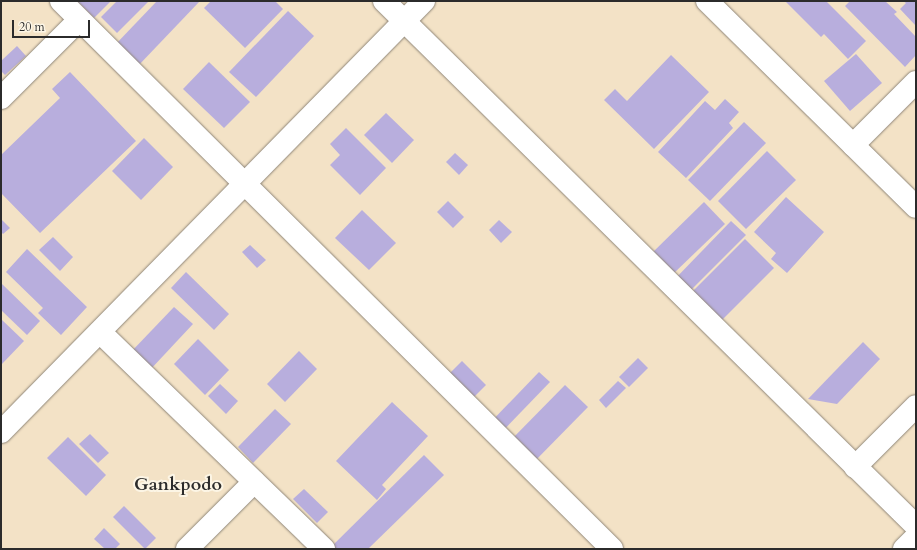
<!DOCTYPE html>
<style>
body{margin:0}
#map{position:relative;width:917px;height:550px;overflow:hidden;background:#f3e2c6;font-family:Cardo,serif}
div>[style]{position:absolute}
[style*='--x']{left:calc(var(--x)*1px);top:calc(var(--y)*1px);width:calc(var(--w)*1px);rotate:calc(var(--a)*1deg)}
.building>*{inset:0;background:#b8aedd}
.roads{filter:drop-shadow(0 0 1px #8f8678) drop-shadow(0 0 1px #8f8678)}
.minor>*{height:22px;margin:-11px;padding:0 11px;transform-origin:11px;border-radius:11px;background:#fff}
span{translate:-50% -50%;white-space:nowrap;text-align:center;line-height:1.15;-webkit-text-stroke:4px #fcf5e5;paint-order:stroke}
.neighbourhood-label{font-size:18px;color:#2b2b2b;font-weight:700}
.frame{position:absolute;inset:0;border:2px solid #2b2b2b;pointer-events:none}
.scale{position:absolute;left:12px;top:20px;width:78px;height:18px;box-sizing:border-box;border:2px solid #2b2b2b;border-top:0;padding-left:5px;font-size:12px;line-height:14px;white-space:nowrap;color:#2b2b2b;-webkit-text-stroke:3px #fcf5e5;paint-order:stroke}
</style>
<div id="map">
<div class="building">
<div style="clip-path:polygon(77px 1px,111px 1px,94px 18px)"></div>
<div style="clip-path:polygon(117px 1px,148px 2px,117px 33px,101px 17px)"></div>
<div style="clip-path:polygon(157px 1px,200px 1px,137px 67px,114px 46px)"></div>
<div style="clip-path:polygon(211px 1px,275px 1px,283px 9px,245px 48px,204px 8px)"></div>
<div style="clip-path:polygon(785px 1px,826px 1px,866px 41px,848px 59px,824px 34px,821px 37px)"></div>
<div style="clip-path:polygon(850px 1px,885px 1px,897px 12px,894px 14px,916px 37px,916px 55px,905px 67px,845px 6px)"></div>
<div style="clip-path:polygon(903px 1px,916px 1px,916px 26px,900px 9px,906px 3px)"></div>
<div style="clip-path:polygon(288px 11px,314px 36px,256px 97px,229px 72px)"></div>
<div style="clip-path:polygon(17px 46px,26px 56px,5px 75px,1px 71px,1px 61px)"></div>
<div style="clip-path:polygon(856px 54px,882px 83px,850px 111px,824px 81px)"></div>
<div style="clip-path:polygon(671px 55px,709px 92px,654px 149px,604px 100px,615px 89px,627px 101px)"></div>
<div style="clip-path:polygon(209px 62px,250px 102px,224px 128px,183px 89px)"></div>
<div style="clip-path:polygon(70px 72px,136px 141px,40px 233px,1px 193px,1px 155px,60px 98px,52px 89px)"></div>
<div style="clip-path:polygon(725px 99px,739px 112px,729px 123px,733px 128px,686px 178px,658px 152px,705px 101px,715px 110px)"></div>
<div style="clip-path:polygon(386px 113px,414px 140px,392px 163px,364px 135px)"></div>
<div style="clip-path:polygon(744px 122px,766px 143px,710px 201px,688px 180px)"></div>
<div style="clip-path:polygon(346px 128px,386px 168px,360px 195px,330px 165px,340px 155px,330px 144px)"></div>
<div style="clip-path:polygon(144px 138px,173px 167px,141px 200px,112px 171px)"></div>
<div style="clip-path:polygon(767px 151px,796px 180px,746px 229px,718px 201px)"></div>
<div style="clip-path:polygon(455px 153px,468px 165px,459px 175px,446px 162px)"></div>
<div style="clip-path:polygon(786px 197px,824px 232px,787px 273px,771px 259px,776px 253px,754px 232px)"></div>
<div style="clip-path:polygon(448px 201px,464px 217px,453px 228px,437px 212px)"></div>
<div style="clip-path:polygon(704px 202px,725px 224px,673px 274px,652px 253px)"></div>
<div style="clip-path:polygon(362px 210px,396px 243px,369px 270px,335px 238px)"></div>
<div style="clip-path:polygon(1px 219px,10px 228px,3px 234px,1px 232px)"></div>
<div style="clip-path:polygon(499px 220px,512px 232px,501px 243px,489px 230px)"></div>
<div style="clip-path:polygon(731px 221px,746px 235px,686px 295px,672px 282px)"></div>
<div style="clip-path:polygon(53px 237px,73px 257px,60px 271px,39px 250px)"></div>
<div style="clip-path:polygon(745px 239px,774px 268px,719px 323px,690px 294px)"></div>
<div style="clip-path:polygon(250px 245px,266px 260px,257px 268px,242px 252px)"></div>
<div style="clip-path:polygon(27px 249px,87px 307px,61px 335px,38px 313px,43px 308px,6px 272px)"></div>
<div style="clip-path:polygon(186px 272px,229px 314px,214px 330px,171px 288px)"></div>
<div style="clip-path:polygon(1px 283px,40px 321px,27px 335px,1px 310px)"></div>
<div style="clip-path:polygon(174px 307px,193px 324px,149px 371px,130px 353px)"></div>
<div style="clip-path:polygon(1px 319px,24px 341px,1px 365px)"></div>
<div style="clip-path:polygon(198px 339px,229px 370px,205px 395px,174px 364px)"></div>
<div style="clip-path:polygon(863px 342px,880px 359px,837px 404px,808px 399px)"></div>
<div style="clip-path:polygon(299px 351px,317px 369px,285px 402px,267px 384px)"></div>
<div style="clip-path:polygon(638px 358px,648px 368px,629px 387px,619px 377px)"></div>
<div style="clip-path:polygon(462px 361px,486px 385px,468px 403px,443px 380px)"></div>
<div style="clip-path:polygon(539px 372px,550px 382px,496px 438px,486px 427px)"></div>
<div style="clip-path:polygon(618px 381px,626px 388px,606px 408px,599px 400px)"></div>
<div style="clip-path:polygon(220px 384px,238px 401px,226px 414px,208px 396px)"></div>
<div style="clip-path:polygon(565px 385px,588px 407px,531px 465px,508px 443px)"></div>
<div style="clip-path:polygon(392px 402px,428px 436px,382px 485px,386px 489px,377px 500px,336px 461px)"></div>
<div style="clip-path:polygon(275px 409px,291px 424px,253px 463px,238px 447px)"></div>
<div style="clip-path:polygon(90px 434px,109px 453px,98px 463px,79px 444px)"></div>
<div style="clip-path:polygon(68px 437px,106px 475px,86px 496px,47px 458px)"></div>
<div style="clip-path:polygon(424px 455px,444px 475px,368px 549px,333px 549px,331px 547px)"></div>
<div style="clip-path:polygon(304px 489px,328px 512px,317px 523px,293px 499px)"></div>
<div style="clip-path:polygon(124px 506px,156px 538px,145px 549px,113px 517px)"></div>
<div style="clip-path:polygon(104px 528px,120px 544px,115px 549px,105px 549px,94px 539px)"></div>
</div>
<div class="roads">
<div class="minor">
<div style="--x:61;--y:1;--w:777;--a:44.84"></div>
<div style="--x:384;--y:1;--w:747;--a:44.62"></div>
<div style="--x:707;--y:1;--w:293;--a:44.6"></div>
<div style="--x:1;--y:98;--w:110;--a:-45"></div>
<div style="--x:853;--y:145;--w:89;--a:-45"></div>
<div style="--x:100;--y:332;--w:312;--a:44.1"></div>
<div style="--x:1;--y:432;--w:604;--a:-45.54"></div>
<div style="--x:855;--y:467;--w:86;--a:-45"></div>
<div style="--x:187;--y:549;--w:95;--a:-45"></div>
<div style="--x:904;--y:549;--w:17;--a:-45"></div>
</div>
</div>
<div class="neighbourhood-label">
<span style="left:178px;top:485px">Gankpodo</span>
</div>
<div class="frame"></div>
<div class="scale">20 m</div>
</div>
